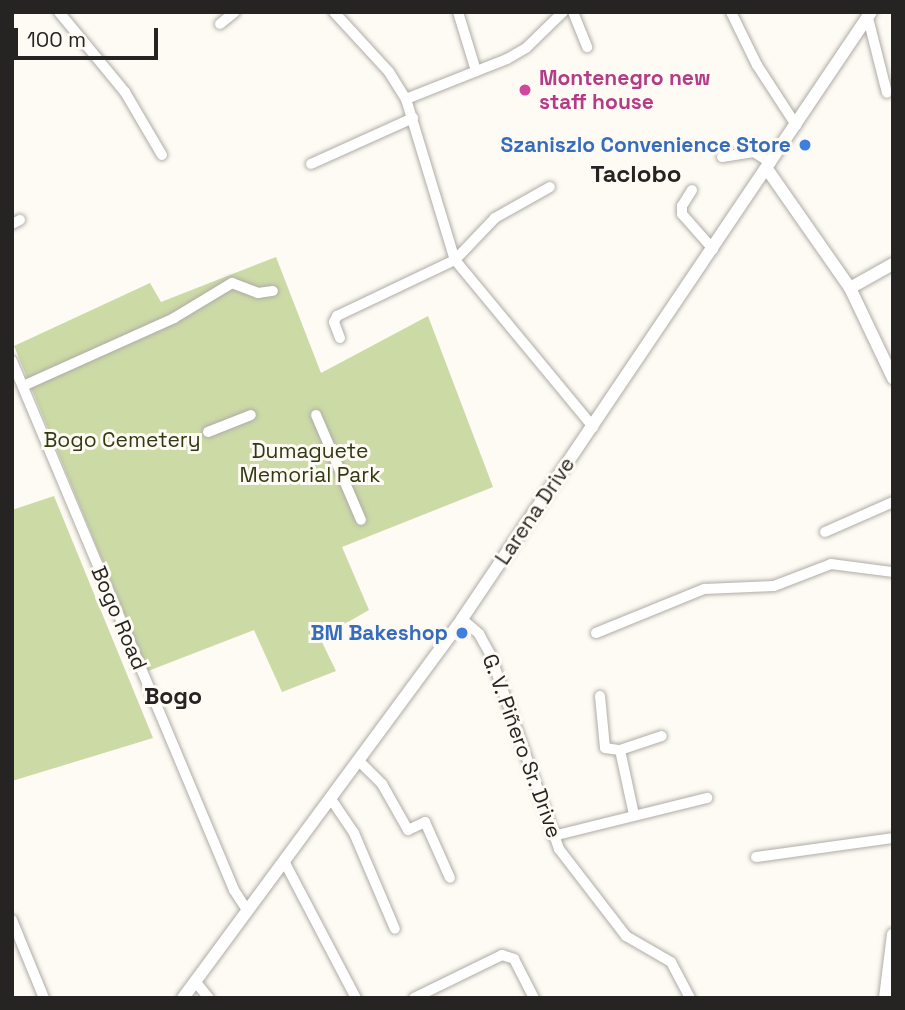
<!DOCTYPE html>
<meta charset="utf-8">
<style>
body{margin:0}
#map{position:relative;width:905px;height:1010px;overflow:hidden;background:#fefaf4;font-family:"Space Grotesk",sans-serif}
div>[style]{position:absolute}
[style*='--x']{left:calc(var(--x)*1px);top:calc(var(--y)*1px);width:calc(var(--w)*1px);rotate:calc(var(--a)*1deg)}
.green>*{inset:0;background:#ccdaa6}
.roads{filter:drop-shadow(0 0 2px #afaca6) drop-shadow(0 0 2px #afaca6)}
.minor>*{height:10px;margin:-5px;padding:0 5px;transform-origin:5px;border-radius:5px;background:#fff}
.major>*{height:12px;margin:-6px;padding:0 6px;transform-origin:6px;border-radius:6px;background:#fff}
.dots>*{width:19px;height:19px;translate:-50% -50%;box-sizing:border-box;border:4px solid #fefaf4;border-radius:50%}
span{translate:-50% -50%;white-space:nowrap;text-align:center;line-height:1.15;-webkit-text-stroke:6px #fefaf4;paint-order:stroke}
.hotel-label{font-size:21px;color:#b23c85;font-weight:700}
.left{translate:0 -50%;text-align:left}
.shop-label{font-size:21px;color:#366cbe;font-weight:700}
.right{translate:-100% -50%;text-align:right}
.park-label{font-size:21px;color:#313913}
.street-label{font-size:21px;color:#252422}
.neighbourhood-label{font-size:23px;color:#252422;font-weight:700}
.quarter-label{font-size:24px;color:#252422;font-weight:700}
.frame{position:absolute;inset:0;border:14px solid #252422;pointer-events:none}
.scale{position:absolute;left:14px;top:28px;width:144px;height:32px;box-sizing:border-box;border:4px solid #252422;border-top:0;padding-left:9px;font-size:21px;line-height:24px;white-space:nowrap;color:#252422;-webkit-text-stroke:5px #fefaf4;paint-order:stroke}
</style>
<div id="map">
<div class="green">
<div style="clip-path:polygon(276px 257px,321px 373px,428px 316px,493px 487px,342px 547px,369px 610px,320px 638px,336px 671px,282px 692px,254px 630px,148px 671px,14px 346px,150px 283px,161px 302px)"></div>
<div style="clip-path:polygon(54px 496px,153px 738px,12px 781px,12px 510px)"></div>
</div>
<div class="roads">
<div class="minor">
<div style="--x:59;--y:12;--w:104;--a:50.5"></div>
<div style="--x:125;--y:92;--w:73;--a:59.6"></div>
<div style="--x:334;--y:12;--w:81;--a:47.5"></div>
<div style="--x:389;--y:72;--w:32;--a:58"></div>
<div style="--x:406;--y:99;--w:168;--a:73.1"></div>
<div style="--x:455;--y:260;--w:217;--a:50.4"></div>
<div style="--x:458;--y:12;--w:62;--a:73"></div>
<div style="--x:573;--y:12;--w:38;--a:68"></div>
<div style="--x:731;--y:12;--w:59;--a:63.9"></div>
<div style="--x:757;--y:65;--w:72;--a:57"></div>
<div style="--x:868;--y:18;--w:77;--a:75.8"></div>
<div style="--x:220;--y:24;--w:19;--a:-39"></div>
<div style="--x:406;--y:99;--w:109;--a:-21.6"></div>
<div style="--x:507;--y:59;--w:22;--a:-30"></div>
<div style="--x:526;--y:48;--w:52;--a:-44.2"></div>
<div style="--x:722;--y:157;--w:32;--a:-9"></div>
<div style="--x:754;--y:152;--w:20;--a:33"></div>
<div style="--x:311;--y:164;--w:112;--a:-24.3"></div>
<div style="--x:692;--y:190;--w:19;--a:122"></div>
<div style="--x:682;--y:206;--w:8;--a:90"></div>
<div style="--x:682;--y:214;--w:47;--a:48.5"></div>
<div style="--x:12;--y:224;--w:9;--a:-27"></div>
<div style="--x:340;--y:338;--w:17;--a:-111"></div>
<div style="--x:334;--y:322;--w:7;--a:-63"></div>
<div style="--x:337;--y:316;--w:131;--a:-25.4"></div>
<div style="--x:455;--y:260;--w:58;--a:-46.4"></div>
<div style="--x:495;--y:218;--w:63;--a:-29.4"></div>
<div style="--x:12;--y:361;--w:574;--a:67.23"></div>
<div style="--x:234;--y:890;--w:24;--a:57"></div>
<div style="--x:23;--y:386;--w:166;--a:-24.2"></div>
<div style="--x:174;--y:318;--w:68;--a:-31.1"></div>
<div style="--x:232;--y:283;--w:28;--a:21"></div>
<div style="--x:258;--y:293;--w:15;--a:-8"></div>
<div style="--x:316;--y:415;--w:114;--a:66.8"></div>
<div style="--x:208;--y:432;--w:46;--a:-21.6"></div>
<div style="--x:825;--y:532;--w:74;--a:-23.8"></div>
<div style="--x:462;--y:619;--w:23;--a:41"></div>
<div style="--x:479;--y:634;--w:23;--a:61"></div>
<div style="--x:490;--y:654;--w:207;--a:70.5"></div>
<div style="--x:559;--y:849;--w:110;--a:52.4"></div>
<div style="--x:626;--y:936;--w:52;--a:30"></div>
<div style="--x:671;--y:962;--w:41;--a:62.2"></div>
<div style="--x:596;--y:633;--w:117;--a:-22.2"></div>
<div style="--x:704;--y:589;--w:70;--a:-2.5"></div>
<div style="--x:774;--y:586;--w:61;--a:-21.1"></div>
<div style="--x:831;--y:564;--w:63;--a:7.4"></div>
<div style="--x:600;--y:696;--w:52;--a:84.5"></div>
<div style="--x:605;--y:748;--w:15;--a:8"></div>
<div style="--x:620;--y:750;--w:66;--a:77.8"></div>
<div style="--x:620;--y:750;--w:44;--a:-18.4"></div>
<div style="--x:359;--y:761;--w:33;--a:45"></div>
<div style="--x:382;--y:784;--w:53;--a:60.5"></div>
<div style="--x:408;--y:830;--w:19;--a:-25"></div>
<div style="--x:425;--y:822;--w:61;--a:65.9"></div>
<div style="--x:331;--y:799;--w:41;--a:55.9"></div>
<div style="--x:354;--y:833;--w:104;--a:66.9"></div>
<div style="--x:553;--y:836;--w:159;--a:-13.9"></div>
<div style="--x:756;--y:857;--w:138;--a:-7.9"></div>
<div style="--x:284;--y:861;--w:155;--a:62.3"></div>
<div style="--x:12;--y:920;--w:84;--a:67.7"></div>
<div style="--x:195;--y:981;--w:22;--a:51"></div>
<div style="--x:414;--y:998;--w:98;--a:-26"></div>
<div style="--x:502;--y:955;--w:13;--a:18"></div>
<div style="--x:514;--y:959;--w:44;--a:62.9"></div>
</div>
<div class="major">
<div style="--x:767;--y:169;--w:145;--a:55.1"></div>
<div style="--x:850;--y:288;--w:100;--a:64.5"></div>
<div style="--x:850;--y:288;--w:49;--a:-29.2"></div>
<div style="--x:183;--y:998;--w:471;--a:-53.6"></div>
<div style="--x:462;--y:619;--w:732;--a:-56.03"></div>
<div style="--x:885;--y:998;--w:64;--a:-82.9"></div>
</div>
</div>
<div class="dots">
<div style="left:525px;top:90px;background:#d1479c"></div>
<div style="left:805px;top:145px;background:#3f7fe0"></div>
<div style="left:462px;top:633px;background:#3f7fe0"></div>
</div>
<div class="hotel-label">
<span class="left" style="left:539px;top:90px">Montenegro new<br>staff house</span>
</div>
<div class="shop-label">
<span class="right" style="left:791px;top:145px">Szaniszlo Convenience Store</span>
<span class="right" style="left:448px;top:633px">BM Bakeshop</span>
</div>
<div class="park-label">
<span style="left:122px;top:440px">Bogo Cemetery</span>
<span style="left:310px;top:463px">Dumaguete<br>Memorial Park</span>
</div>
<div class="street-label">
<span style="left:535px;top:511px;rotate:-56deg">Larena Drive</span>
<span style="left:119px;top:618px;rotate:67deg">Bogo Road</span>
<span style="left:522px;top:746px;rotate:70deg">G. V. Piñero Sr. Drive</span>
</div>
<div class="neighbourhood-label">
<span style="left:173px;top:696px">Bogo</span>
</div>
<div class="quarter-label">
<span style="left:636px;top:174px">Taclobo</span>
</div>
<div class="frame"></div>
<div class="scale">100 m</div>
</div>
